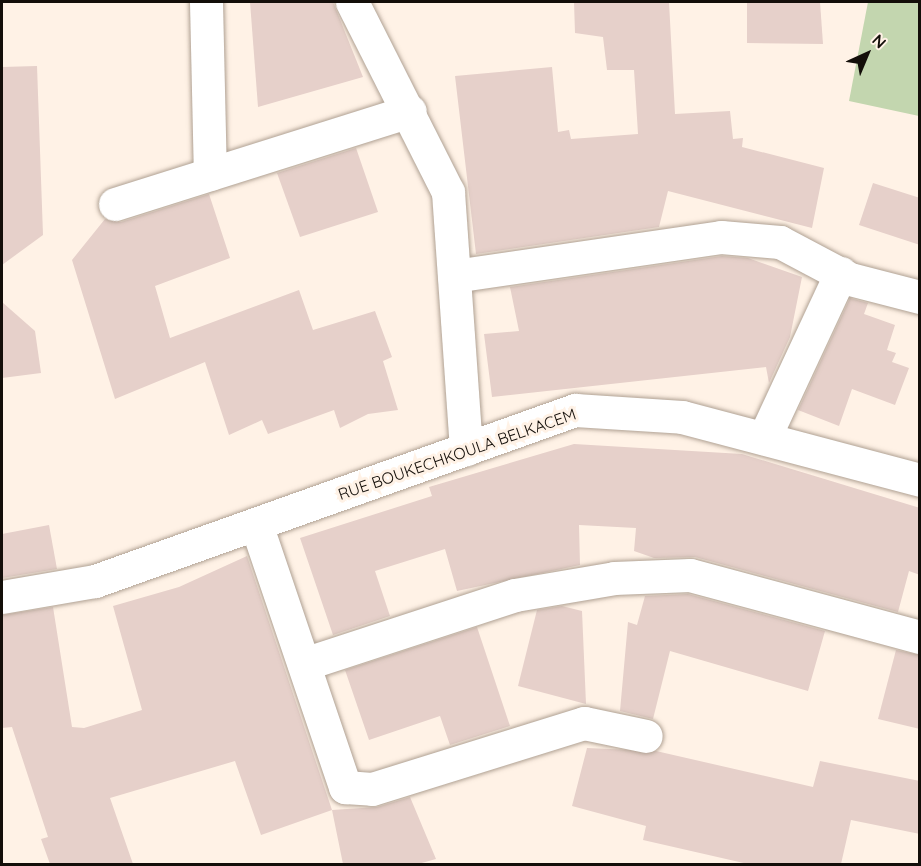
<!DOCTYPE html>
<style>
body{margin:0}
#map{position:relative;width:921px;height:866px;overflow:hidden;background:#fff2e6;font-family:Quicksand,sans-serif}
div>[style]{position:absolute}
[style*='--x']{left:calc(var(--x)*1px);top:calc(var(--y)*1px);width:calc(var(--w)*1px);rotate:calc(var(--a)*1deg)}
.green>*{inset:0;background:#c3d6af}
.building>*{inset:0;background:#e6d0ca}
.roads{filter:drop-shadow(0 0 2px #b0a193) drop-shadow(0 0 2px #b0a193)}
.minor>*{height:33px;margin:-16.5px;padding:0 16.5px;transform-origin:16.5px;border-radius:16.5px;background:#fff}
span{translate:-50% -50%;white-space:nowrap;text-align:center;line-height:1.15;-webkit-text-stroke:6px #fff2e6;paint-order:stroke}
.street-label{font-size:16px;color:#130e09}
.frame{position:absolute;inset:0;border:3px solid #130e09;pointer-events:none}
.north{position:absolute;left:837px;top:24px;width:60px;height:60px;-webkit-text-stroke:4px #fff2e6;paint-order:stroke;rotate:44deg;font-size:16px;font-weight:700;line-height:24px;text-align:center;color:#130e09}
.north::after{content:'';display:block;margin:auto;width:21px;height:27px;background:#130e09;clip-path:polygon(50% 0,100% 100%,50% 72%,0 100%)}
</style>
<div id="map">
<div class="green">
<div style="clip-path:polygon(868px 2px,919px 2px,919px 116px,849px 101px)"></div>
</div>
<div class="building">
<div style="clip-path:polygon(250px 2px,333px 2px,363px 77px,258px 107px)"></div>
<div style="clip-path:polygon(574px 2px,669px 2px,675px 114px,730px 111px,733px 139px,743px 138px,742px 147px,824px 168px,812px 228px,668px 191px,659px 227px,476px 254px,455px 76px,552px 67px,558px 132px,569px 130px,571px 139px,638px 134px,634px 70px,607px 70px,603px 37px,575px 33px)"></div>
<div style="clip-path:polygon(747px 2px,820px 2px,823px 44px,747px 43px)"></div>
<div style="clip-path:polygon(37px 66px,43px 235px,2px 265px,2px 67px)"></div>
<div style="clip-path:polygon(356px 148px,378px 212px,300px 237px,277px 173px)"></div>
<div style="clip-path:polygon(873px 183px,920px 198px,920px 245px,859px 225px)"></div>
<div style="clip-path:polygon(209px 194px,230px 258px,155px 286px,170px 338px,299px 290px,313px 330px,375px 311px,392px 357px,383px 361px,398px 410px,368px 414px,340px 428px,334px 410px,268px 434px,262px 420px,229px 435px,205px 362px,115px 399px,72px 260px,105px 219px,121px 222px)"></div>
<div style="clip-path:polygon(722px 256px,748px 258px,802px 277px,790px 337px,769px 383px,766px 367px,492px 397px,484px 334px,519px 331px,510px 287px)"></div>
<div style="clip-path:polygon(850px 298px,868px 303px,864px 314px,895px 325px,887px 350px,896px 353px,892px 362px,909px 368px,895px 405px,852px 389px,839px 426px,798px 410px)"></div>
<div style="clip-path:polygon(2px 302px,35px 331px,41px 373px,2px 378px)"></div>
<div style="clip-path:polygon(574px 444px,742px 454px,920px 508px,920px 575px,909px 571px,898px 612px,695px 557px,654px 558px,634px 551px,636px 528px,579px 525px,580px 565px,457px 591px,445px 549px,375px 571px,390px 616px,333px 635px,300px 538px,432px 496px,429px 487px)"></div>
<div style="clip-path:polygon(49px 525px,57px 569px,2px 578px,2px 534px)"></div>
<div style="clip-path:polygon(247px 556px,332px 810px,261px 835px,235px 761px,110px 798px,133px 864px,50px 864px,41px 839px,48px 837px,12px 727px,2px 728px,2px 615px,53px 607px,72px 727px,84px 728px,142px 710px,113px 606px,179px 587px)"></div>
<div style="clip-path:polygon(688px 594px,825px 631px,808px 691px,670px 651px,653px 719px,620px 711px,628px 622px,637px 625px,645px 596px)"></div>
<div style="clip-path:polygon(562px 606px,582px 611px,586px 704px,518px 686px,537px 610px)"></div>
<div style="clip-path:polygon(477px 627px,510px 726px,450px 745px,440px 716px,369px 740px,345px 670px)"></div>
<div style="clip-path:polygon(896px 650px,920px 655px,920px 729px,878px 719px)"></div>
<div style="clip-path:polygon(587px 748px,656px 751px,813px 787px,820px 761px,920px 781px,920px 834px,851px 820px,841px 864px,748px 864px,643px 840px,646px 826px,572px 806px)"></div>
<div style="clip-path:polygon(410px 797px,436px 859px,418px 864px,343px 864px,332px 810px,377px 807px)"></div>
</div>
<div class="roads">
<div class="minor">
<div style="--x:206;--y:2;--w:172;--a:88.7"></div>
<div style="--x:352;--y:2;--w:213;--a:63.2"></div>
<div style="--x:448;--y:192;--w:258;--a:86"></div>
<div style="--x:115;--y:204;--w:309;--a:-17.5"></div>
<div style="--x:454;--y:276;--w:270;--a:-8.3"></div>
<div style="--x:721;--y:237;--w:59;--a:4.8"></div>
<div style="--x:780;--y:242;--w:79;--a:27.9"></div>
<div style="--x:850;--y:279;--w:72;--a:14.4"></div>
<div style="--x:764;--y:438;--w:182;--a:-65"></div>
<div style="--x:256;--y:524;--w:278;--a:71.3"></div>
<div style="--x:345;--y:787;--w:27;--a:4"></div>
<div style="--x:372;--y:789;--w:222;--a:-17.3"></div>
<div style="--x:584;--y:723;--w:63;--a:11.8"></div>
<div style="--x:2;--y:597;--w:94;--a:-9.8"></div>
<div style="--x:95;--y:581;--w:510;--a:-19.61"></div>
<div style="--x:575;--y:410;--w:107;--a:3.7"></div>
<div style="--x:682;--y:417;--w:246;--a:14.8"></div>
<div style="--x:304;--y:664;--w:222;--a:-18.1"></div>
<div style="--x:515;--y:595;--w:100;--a:-9.7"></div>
<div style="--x:614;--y:578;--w:76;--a:-2.3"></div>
<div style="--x:690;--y:575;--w:238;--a:15.1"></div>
</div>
</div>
<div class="street-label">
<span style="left:457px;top:454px;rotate:-19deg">RUE BOUKECHKOULA BELKACEM</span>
</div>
<div class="frame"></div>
<div class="north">N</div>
</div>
